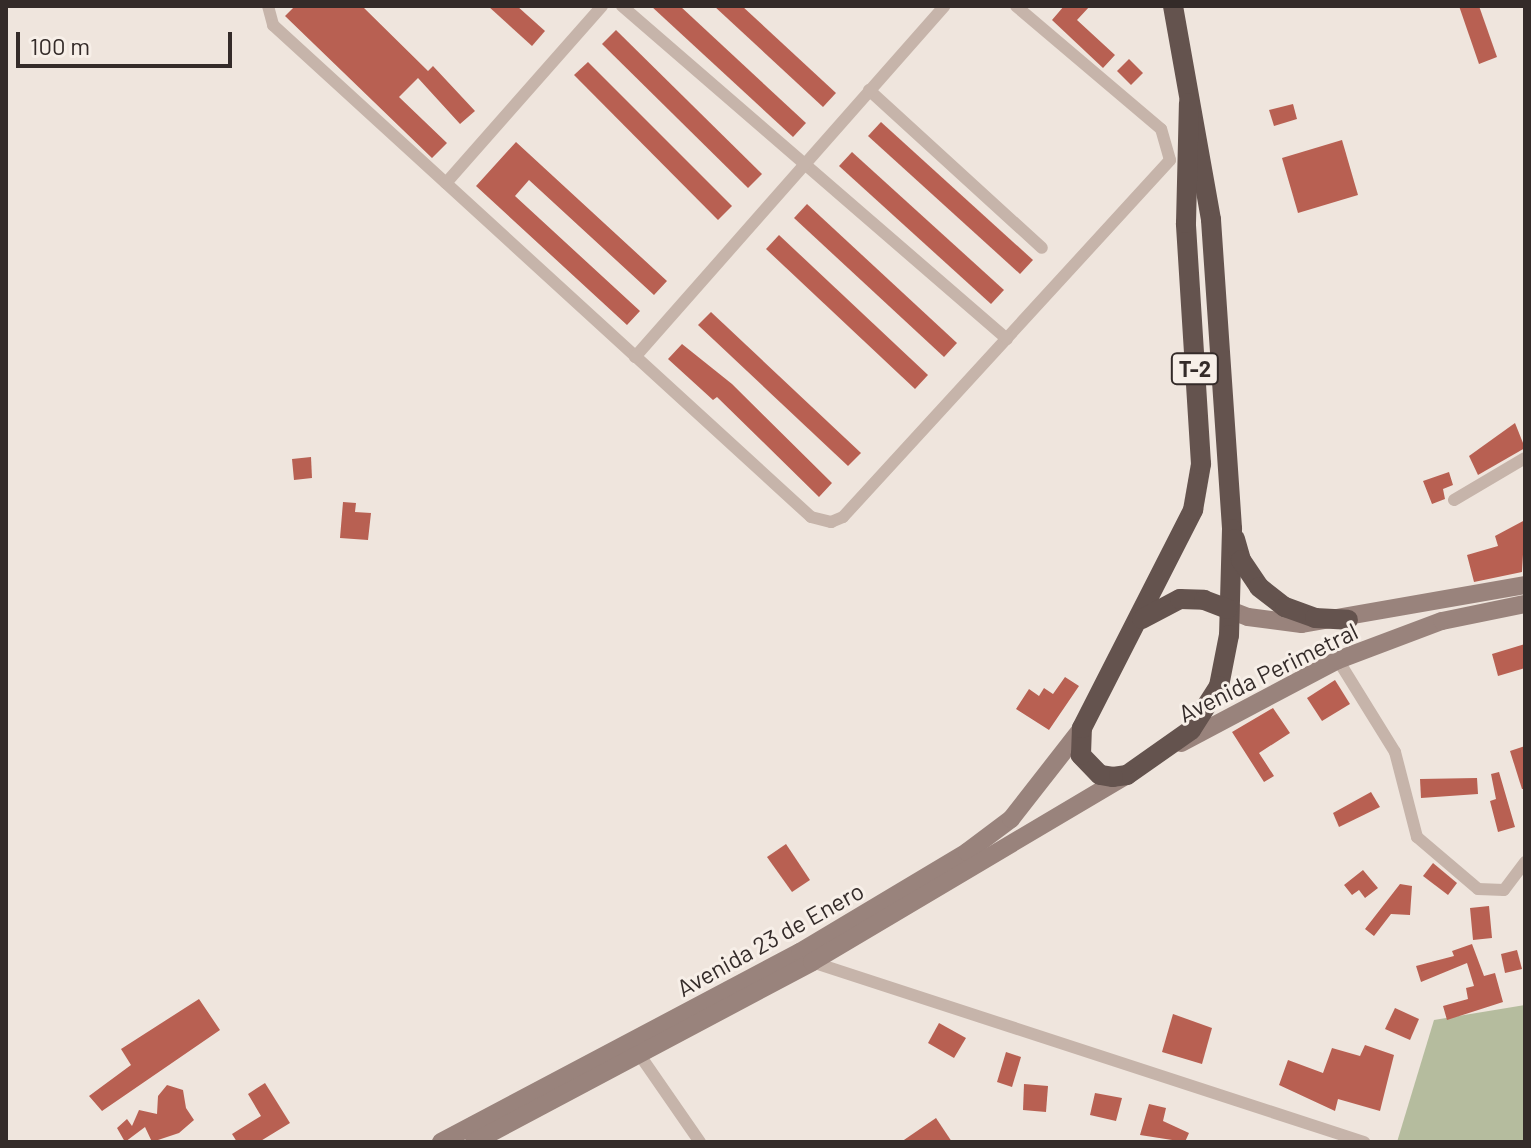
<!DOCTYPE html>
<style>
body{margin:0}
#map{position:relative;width:1531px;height:1148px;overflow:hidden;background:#efe5dd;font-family:Barlow,sans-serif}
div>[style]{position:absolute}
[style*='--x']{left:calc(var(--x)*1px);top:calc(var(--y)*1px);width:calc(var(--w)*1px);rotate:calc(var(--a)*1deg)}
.green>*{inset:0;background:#b5bc9e}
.building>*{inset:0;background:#b86052}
.minor>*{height:12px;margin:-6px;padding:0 6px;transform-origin:6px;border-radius:6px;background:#c6b4aa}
.secondary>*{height:18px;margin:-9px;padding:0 9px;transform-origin:9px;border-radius:9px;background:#99837c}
.trunk>*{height:20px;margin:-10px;padding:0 10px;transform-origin:10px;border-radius:10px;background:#64534e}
span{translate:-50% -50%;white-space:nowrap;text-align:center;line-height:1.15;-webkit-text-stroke:6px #f7efe8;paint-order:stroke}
.shield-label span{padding:2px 6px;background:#f7efe8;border:2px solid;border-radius:6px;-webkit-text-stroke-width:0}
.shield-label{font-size:22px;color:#342b29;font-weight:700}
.street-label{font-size:24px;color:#342b29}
.frame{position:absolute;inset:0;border:8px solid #342b29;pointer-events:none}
.scale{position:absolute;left:16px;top:32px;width:216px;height:36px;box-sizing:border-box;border:4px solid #342b29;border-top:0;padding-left:10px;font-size:24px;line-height:28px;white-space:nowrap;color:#342b29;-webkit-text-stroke:6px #f7efe8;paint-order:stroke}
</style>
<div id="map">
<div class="green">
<div style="clip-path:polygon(1525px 1005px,1525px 1142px,1397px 1142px,1434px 1020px)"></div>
</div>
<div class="building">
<div style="clip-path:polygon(295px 6px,362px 6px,428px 71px,433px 66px,475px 111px,460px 124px,418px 78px,399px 97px,447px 143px,432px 158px,285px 16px)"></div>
<div style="clip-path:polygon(488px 6px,517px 6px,545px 31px,532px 46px)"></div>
<div style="clip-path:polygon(651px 6px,680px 6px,806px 123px,793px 137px)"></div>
<div style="clip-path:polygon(714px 6px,742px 6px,836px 93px,823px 107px)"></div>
<div style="clip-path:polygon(1064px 6px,1090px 6px,1077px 20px,1115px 55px,1103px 68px,1052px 20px)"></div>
<div style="clip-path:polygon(1459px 6px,1479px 6px,1497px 57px,1479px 64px)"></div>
<div style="clip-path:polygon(616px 30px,762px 174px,748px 188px,602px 44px)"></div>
<div style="clip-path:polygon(1129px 59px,1143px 73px,1131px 85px,1117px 71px)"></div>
<div style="clip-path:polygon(588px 62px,732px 206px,718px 220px,574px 75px)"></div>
<div style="clip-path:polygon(1293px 104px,1297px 119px,1274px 126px,1269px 110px)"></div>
<div style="clip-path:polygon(881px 122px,1033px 260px,1020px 274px,868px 136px)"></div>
<div style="clip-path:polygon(1342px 140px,1358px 195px,1298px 213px,1282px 158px)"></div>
<div style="clip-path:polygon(516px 142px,667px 281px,654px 295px,529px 180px,515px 196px,640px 311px,627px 325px,476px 186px)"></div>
<div style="clip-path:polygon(852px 152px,1004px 290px,991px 304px,839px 166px)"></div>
<div style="clip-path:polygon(807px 204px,957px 343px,944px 357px,794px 218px)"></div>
<div style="clip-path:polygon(779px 235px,928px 375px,915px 389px,766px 249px)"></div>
<div style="clip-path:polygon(711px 312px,861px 453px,848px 466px,698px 325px)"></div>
<div style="clip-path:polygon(682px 344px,732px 384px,832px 483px,819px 497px,717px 397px,713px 400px,668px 359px)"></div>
<div style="clip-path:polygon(1515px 423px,1525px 448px,1478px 475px,1469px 456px)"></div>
<div style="clip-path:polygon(311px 457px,312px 478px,294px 480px,292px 459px)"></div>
<div style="clip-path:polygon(1449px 472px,1453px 485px,1443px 489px,1445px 499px,1432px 504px,1423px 481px)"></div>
<div style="clip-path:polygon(343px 502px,356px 503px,355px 512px,371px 513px,368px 540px,340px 538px)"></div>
<div style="clip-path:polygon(1525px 520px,1522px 572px,1474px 582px,1467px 555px,1498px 546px,1495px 536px)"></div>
<div style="clip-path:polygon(1525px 644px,1525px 668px,1498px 676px,1492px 654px)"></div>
<div style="clip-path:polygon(1065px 677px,1079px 686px,1049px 730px,1016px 709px,1029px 689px,1039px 696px,1044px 688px,1053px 694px)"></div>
<div style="clip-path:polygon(1335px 680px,1350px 704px,1322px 721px,1307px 698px)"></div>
<div style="clip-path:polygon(1273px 708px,1290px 733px,1259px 753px,1274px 776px,1264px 782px,1232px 732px)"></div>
<div style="clip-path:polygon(1525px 746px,1525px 789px,1522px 789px,1510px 751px)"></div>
<div style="clip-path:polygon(1499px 772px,1515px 827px,1498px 832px,1490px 801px,1496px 799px,1491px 774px)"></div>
<div style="clip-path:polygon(1477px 778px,1478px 794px,1421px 798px,1420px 779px)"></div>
<div style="clip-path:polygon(1371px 792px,1380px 807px,1339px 827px,1333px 813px)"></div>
<div style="clip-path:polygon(786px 844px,810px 880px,792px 892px,767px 857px)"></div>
<div style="clip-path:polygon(1433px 863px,1457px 883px,1448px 895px,1423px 876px)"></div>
<div style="clip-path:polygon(1363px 870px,1378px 888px,1365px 898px,1359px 890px,1352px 895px,1344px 885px)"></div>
<div style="clip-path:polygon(1400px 884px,1412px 886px,1410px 915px,1391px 914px,1374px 936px,1365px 929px)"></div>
<div style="clip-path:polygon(1489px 906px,1492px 938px,1473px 940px,1470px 908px)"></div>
<div style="clip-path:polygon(1472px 944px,1484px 976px,1495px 973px,1503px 1002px,1447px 1020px,1443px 1006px,1468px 999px,1466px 988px,1474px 986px,1467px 963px,1421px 982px,1416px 966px,1454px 956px,1452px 951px)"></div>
<div style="clip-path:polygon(1517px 950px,1522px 969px,1505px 973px,1501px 954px)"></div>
<div style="clip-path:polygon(199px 999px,220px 1030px,102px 1111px,89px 1096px,131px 1065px,121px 1049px)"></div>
<div style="clip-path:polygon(1395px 1008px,1419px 1019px,1410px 1040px,1385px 1029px)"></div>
<div style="clip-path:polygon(1173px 1014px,1212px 1028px,1202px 1064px,1162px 1052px)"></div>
<div style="clip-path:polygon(939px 1023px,966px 1038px,954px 1058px,928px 1043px)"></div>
<div style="clip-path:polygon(1365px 1045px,1394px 1055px,1380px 1111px,1338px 1099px,1335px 1111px,1279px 1085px,1288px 1060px,1323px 1073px,1332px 1048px,1360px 1056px)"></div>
<div style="clip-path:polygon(1006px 1052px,1021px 1057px,1012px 1087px,997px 1082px)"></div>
<div style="clip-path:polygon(265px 1083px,290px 1123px,259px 1142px,237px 1142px,232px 1134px,261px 1116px,248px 1094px)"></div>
<div style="clip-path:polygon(1024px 1084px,1048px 1086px,1046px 1112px,1023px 1110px)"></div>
<div style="clip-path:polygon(167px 1085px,183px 1090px,186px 1108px,194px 1120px,179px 1133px,152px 1142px,145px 1127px,125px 1142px,117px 1128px,127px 1119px,132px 1126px,139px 1110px,157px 1114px,158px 1096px)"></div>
<div style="clip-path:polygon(1095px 1093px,1122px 1098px,1116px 1121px,1090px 1115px)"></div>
<div style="clip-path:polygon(1149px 1104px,1166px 1108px,1163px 1121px,1189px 1133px,1185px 1142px,1140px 1135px)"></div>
<div style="clip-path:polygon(936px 1118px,952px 1142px,901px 1142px)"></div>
</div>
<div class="minor">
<div style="--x:268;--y:6;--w:20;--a:75"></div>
<div style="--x:273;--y:25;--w:729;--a:42.44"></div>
<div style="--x:811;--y:517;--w:21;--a:14"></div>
<div style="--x:831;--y:522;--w:13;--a:-23"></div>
<div style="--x:843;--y:517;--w:484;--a:-47.5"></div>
<div style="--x:1170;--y:160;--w:32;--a:-106"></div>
<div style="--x:1161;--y:129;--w:190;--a:-139.7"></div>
<div style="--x:622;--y:6;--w:509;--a:40.86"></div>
<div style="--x:869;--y:90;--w:234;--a:42.4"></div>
<div style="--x:446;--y:183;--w:236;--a:-48.6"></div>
<div style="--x:635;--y:357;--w:468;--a:-48.6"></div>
<div style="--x:1454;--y:500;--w:82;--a:-30.6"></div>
<div style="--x:1338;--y:660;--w:108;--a:58.2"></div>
<div style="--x:1395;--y:752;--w:88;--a:75.5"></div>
<div style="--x:1417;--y:837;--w:80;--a:40.4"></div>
<div style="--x:1478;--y:889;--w:26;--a:2"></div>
<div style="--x:1504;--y:890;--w:35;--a:-53"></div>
<div style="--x:812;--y:962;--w:581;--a:18.06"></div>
<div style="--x:639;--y:1054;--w:107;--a:55.3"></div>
</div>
<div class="secondary">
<div style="--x:1227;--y:609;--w:22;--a:21"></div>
<div style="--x:1248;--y:617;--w:54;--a:7.4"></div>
<div style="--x:1302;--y:624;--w:226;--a:-9.9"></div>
<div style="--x:1181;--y:743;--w:178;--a:-27.9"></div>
<div style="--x:1338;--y:660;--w:111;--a:-20.6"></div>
<div style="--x:1442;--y:621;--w:85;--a:-11.6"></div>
<div style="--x:441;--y:1142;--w:406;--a:-27.9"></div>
<div style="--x:800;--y:952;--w:195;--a:-30.9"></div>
<div style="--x:967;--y:852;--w:55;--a:-36.9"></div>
<div style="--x:1011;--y:819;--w:115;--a:-52"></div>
<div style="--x:474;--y:1142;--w:383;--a:-28"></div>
<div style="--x:812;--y:962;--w:366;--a:-30.7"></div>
</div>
<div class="trunk">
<div style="--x:1173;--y:6;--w:217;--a:79.9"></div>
<div style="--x:1211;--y:220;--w:310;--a:86.1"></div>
<div style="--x:1232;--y:529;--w:106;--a:91.6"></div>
<div style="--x:1229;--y:635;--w:52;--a:101.1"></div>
<div style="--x:1219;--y:686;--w:52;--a:122.5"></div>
<div style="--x:1191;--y:730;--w:78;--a:144.9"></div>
<div style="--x:1127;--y:775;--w:14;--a:172"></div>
<div style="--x:1113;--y:777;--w:13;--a:-171"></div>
<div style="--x:1100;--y:775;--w:28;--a:-134"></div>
<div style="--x:1081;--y:755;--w:27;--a:-88"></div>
<div style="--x:1082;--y:728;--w:245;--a:-63"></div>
<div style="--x:1193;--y:510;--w:47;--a:-80.1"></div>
<div style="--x:1201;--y:464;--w:241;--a:-93.6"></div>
<div style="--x:1186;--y:223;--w:120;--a:-88.6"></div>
<div style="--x:1235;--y:539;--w:22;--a:74"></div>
<div style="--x:1241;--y:560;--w:32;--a:56"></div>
<div style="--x:1259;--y:587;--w:33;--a:38"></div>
<div style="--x:1285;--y:607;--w:32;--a:20"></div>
<div style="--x:1315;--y:618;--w:33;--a:3"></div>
<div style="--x:1142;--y:619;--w:43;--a:-27.8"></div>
<div style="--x:1180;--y:599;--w:24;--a:2"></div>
<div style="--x:1204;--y:600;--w:25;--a:21"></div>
</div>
<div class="shield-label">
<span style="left:1195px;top:369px">T-2</span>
</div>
<div class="street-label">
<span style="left:1268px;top:672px;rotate:-26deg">Avenida Perimetral</span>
<span style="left:770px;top:939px;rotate:-29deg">Avenida 23 de Enero</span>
</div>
<div class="frame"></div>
<div class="scale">100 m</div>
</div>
